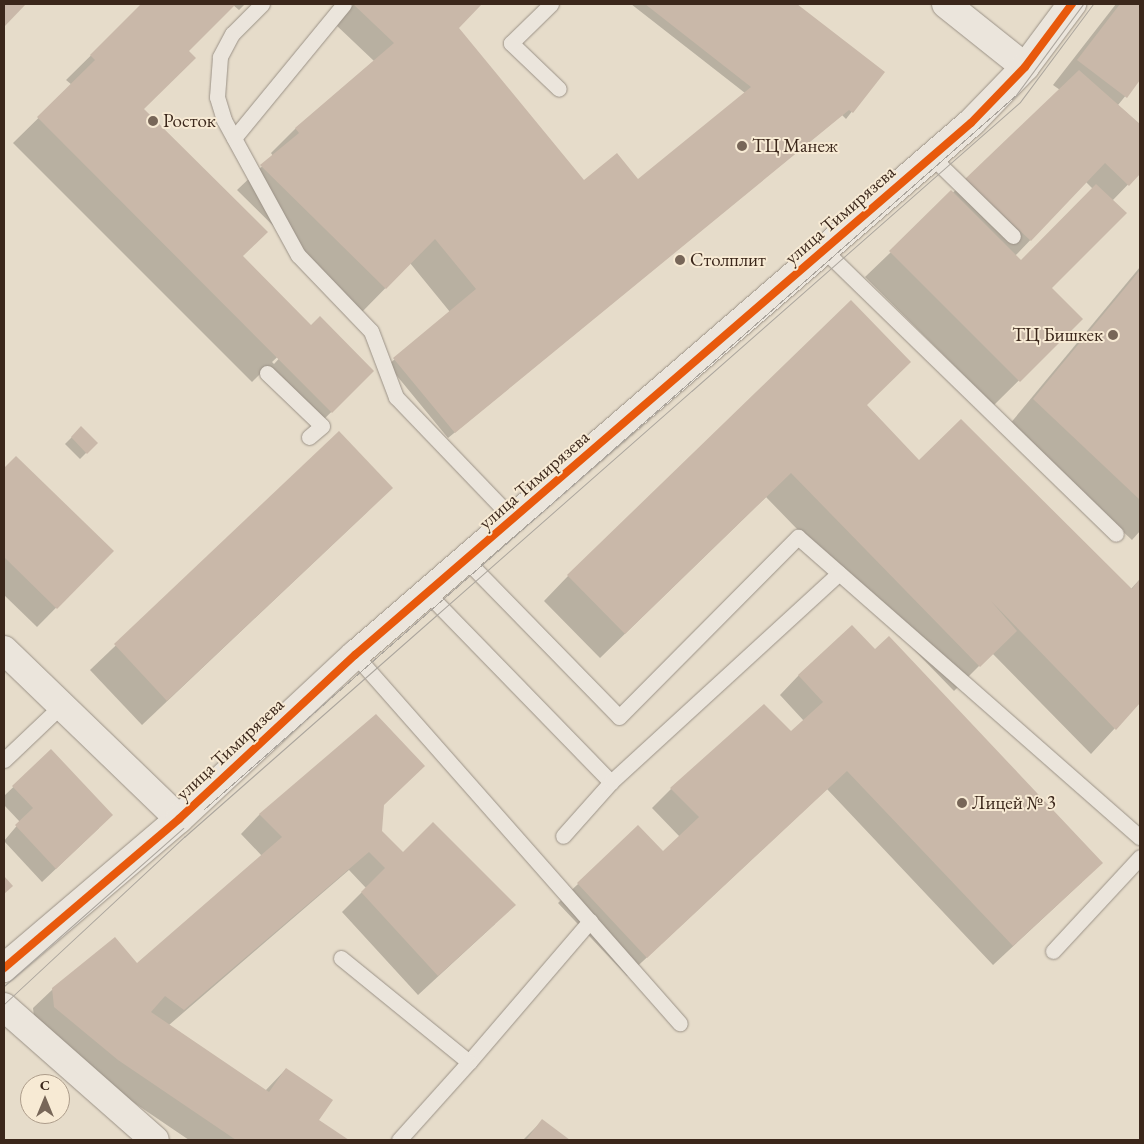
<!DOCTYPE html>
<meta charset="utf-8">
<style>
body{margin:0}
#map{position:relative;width:1144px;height:1144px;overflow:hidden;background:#e6dcca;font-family:"EB Garamond",serif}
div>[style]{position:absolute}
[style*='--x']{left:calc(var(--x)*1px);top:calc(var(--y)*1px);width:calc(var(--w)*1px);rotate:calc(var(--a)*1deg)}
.shadow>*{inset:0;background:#0003}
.building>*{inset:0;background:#c9b8a9}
.roads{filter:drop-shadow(0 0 1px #9b9287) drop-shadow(0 0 1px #9b9287)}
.service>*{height:15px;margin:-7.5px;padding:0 7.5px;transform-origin:7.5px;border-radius:7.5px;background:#ebe5dc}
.minor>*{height:28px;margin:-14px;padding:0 14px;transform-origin:14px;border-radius:14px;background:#ebe5dc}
.tertiary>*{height:28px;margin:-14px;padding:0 14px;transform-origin:14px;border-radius:14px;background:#ebe5dc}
.tram>*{height:1px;margin:-0.5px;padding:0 0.5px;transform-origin:0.5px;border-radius:0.5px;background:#aba59d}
.cycleway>*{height:8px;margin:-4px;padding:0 4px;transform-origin:4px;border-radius:4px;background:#e8590c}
.dots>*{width:14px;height:14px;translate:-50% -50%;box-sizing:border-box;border:2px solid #f7ead4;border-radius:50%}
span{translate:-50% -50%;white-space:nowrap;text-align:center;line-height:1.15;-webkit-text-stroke:4px #f7ead4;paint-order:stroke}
.poi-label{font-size:19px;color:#3b271b}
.left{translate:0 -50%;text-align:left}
.right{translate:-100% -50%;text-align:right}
.street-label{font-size:19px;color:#3b271b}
.frame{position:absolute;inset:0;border:5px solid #3b271b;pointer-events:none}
.north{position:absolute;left:20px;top:1074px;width:50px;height:50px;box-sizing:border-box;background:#f7ead4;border:1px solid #ac9c8a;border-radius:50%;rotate:0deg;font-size:14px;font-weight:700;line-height:20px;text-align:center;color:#3b271b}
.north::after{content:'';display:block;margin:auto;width:18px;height:22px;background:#776658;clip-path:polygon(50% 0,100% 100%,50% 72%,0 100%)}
</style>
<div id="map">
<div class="shadow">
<div style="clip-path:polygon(evenodd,143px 4px,245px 4px,239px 10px,233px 5px,187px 51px,142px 109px,242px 256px,309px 325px,373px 371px,318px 425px,264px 370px,252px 382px,13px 143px,72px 85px,66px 80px,143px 4px,286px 349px,287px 350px,274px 364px,272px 362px,286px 349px)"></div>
<div style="clip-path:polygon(354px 4px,480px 4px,447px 39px,584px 182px,634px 184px,745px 93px,631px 4px,795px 4px,883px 72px,846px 119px,842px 115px,448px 438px,388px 365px,450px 312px,410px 263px,361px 313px,237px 190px,273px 156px,271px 153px,296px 128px,374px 61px,335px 24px)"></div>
<div style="clip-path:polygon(evenodd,1116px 4px,1140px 4px,1140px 78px,1118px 105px,1140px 125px,1140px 172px,1112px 201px,1050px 288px,1081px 319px,994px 405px,865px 277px,1060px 90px,1053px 85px,1116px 4px,1086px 182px,1093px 189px,1021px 261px,1015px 256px,1086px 182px)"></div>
<div style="clip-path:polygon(1140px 267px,1140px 531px,1132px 540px,1009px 425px)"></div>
<div style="clip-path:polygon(865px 406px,919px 462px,1130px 590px,1140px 579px,1140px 701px,1091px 754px,992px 653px,954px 691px,766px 497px,600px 658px,544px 601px,568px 576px)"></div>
<div style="clip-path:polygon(81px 428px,96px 443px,80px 459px,65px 444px)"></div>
<div style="clip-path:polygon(339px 433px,367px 512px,142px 725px,90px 670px)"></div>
<div style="clip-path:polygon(16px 458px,112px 551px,37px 627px,4px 595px,4px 470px)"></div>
<div style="clip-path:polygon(799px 675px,1082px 882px,993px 965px,827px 789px,627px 976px,558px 903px,638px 827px,663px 853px,680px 837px,652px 808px,671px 789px,791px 733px,804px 721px,780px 695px)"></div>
<div style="clip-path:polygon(51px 751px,99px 828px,42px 882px,4px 841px,20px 822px,4px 805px,4px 796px)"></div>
<div style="clip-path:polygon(382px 806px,381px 831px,403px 854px,495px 924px,418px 995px,342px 912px,366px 888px,349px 870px,169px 1025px,265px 1091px,286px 1069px,318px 1120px,347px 1140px,189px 1140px,99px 1079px,35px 1026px,33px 1008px,53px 989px,137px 965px,262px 856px,241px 834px,260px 814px)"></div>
<div style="clip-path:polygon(542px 1121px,568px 1140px,523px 1140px)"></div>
</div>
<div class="building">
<div style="clip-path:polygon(4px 4px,26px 4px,4px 27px)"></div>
<div style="clip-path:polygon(141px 4px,236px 4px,189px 51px,196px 58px,144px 109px,268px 232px,243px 256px,311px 325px,320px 316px,374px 371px,332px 413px,37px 117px,95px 60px,90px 55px)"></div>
<div style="clip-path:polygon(353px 4px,482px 4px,459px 28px,584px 180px,617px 153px,638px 179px,751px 87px,645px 4px,797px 4px,885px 72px,853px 113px,849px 110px,455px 433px,393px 358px,476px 289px,435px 239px,386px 289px,260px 165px,299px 133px,295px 128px,394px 43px)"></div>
<div style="clip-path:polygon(1120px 4px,1140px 4px,1140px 80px,1127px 98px,1077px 60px)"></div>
<div style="clip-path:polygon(1079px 70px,1140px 124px,1140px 174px,1129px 186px,1105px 163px,1031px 241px,964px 180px)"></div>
<div style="clip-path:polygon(1096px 184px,1127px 213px,1052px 288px,1083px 319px,1020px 382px,889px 251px,951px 190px,1021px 260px)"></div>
<div style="clip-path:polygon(1140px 270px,1140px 500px,1033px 399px)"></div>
<div style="clip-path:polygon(851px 300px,911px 362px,867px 405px,919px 460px,961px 419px,1132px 589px,1140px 579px,1140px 703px,1116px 730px,991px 601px,1017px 631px,980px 667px,791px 473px,625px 634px,567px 575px)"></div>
<div style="clip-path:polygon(81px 426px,98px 443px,87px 454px,71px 437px)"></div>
<div style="clip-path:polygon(339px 431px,393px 488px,167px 701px,114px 644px)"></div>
<div style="clip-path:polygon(16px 456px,114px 551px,57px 609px,4px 557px,4px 468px)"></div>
<div style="clip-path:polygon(852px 625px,875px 649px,889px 636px,1103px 863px,1013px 946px,847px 771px,647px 958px,577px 883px,638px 825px,663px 851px,699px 817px,670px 788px,764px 704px,791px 731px,823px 702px,798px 675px)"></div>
<div style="clip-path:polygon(376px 714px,425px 766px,384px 805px,382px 831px,403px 852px,433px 822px,516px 905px,438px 976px,361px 892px,385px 868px,369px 852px,184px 1010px,165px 996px,151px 1012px,269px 1092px,286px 1068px,333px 1100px,319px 1120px,349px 1140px,236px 1140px,118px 1060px,54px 1007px,52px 988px,115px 937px,137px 963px,282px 837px,259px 814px)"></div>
<div style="clip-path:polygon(51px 749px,113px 815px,56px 869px,15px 825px,33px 808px,12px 786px)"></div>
<div style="clip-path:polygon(4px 876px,13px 886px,4px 894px)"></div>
<div style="clip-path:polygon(542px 1119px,570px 1140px,526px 1140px)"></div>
</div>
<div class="roads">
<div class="service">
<div style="--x:262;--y:4;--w:42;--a:135"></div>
<div style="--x:232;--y:34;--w:26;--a:118"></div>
<div style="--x:220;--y:57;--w:40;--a:94.3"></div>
<div style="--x:217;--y:97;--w:24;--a:73"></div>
<div style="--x:224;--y:120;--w:154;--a:61.3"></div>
<div style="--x:298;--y:255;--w:105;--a:46.2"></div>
<div style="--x:371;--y:331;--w:71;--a:69.3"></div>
<div style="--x:396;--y:397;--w:169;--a:46.2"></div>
<div style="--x:551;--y:4;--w:56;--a:135.7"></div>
<div style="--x:511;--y:43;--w:66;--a:43.8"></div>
<div style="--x:234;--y:138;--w:173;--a:-50.6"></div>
<div style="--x:932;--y:157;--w:113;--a:44.3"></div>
<div style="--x:824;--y:250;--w:407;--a:44.2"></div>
<div style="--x:267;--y:373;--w:76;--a:43.9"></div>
<div style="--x:322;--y:426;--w:17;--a:140"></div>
<div style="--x:466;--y:560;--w:219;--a:45.7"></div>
<div style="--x:619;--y:717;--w:254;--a:-45.2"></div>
<div style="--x:798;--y:537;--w:455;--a:41.3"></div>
<div style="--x:427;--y:593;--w:264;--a:45.8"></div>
<div style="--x:611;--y:782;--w:72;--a:131.6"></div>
<div style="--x:355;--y:655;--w:491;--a:48.6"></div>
<div style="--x:4;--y:760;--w:80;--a:-43.5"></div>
<div style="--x:611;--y:782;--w:309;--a:-42.5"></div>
<div style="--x:1053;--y:951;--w:128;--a:-47.2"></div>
<div style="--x:341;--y:958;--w:165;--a:39.1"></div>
<div style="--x:469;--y:1062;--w:186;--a:-49.4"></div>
<div style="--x:399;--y:1140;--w:105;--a:-48.1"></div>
</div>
<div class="minor">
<div style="--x:4;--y:650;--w:243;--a:44"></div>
<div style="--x:4;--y:1007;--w:201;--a:41.4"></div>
</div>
<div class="tertiary">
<div style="--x:946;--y:4;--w:101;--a:38.6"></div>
<div style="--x:4;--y:968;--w:230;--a:-40.4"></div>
<div style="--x:179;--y:819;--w:241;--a:-43"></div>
<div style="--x:355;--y:655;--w:814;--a:-40.82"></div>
<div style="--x:971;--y:123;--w:78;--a:-46"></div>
<div style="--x:1025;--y:67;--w:79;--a:-53.3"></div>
</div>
</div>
<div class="tram">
<div style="--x:204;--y:809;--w:1081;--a:-41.33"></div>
<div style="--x:1016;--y:95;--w:113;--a:-53.6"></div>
<div style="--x:4;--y:986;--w:239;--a:-41.4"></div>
<div style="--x:4;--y:1004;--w:246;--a:-42.9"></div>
<div style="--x:184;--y:837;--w:1113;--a:-41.32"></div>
<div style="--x:1020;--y:102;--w:122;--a:-53.3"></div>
</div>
<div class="cycleway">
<div style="--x:4;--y:968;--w:230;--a:-40.4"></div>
<div style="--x:179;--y:819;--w:241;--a:-43"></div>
<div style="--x:355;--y:655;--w:814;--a:-40.82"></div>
<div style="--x:971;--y:123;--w:78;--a:-46"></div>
<div style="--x:1025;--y:67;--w:79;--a:-53.3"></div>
</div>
<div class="dots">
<div style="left:153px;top:121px;background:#776658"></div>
<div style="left:742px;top:146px;background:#776658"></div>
<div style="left:680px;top:260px;background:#776658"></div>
<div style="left:1113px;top:335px;background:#776658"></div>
<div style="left:962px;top:803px;background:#776658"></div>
</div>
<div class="poi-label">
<span class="left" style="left:163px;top:121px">Росток</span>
<span class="left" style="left:752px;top:146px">ТЦ Манеж</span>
<span class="left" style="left:690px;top:260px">Столплит</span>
<span class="right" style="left:1103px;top:335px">ТЦ Бишкек</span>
<span class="left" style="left:972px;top:803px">Лицей № 3</span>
</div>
<div class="street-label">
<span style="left:840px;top:215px;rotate:-41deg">улица Тимирязева</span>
<span style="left:534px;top:480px;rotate:-41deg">улица Тимирязева</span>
<span style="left:230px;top:749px;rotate:-43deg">улица Тимирязева</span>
</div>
<div class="frame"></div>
<div class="north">С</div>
</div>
